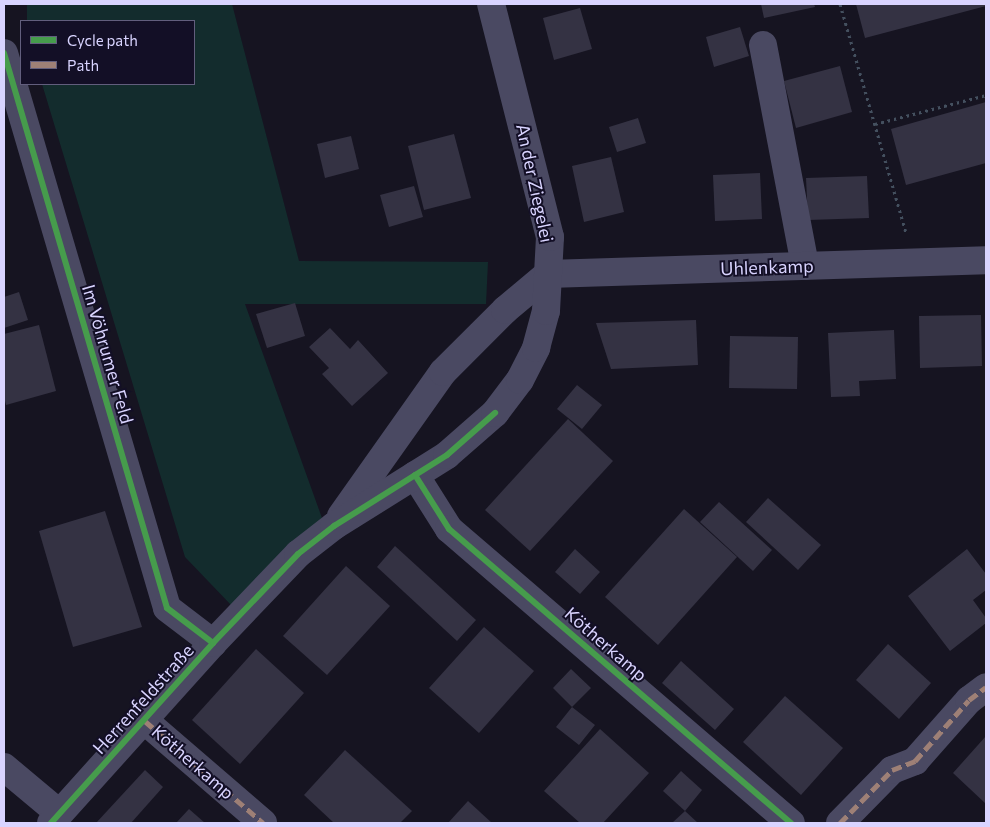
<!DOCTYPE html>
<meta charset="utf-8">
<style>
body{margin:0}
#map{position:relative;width:990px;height:827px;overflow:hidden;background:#161421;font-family:Commissioner,sans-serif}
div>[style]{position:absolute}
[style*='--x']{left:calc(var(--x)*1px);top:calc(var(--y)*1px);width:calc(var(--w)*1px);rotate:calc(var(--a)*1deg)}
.green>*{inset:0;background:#132c2d}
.building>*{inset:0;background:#343243}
.path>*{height:3px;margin-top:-1.5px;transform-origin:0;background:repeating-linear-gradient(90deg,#44505f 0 2.5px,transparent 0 6.5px)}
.minor>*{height:28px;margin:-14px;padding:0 14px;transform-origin:14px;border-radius:14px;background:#4a4962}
.quiet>*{height:5px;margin-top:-2.5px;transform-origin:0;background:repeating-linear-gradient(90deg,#9e8076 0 10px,transparent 0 15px)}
.cycleway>*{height:6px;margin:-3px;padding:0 3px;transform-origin:3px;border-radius:3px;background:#469c4c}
span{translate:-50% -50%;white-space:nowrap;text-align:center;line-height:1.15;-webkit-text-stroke:4px #130f26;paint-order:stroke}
.street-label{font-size:18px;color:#d9d4ff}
.frame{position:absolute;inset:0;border:5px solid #d9d4ff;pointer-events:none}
.legend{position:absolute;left:20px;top:20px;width:175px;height:65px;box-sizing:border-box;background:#130f26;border:1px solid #625e7d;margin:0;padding:6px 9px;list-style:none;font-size:15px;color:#d9d4ff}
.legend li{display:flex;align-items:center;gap:10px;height:25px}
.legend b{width:25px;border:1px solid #625e7d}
</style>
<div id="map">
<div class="green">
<div style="clip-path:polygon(27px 4px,232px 4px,299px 261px,488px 262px,486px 304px,245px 304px,322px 518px,232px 606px,185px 557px,42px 84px,194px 84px,194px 21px,27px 21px)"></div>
</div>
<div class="building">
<div style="clip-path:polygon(761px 4px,814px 4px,815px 7px,764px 18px)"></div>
<div style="clip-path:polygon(856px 4px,986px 4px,986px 6px,865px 38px)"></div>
<div style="clip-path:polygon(580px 8px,592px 49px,554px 60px,543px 18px)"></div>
<div style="clip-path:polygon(740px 27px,749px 56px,714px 67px,706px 37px)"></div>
<div style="clip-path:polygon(840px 66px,852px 112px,796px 128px,784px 81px)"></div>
<div style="clip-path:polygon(986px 102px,986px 163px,906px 185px,891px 129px)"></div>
<div style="clip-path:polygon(638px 118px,646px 143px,617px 152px,609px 127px)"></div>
<div style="clip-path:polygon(454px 134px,471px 198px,424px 210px,408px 146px)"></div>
<div style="clip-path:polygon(351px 136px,359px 169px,325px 178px,317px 144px)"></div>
<div style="clip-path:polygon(611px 157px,624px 212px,584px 222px,572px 166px)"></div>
<div style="clip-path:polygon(760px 173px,762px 219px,715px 221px,713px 175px)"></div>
<div style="clip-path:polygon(867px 176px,869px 218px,808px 220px,806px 178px)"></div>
<div style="clip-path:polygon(414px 186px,423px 217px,389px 227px,380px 195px)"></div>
<div style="clip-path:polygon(19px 292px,28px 320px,4px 328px,4px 297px)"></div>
<div style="clip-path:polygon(295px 303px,305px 336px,267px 348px,256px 314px)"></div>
<div style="clip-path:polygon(981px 315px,982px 366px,920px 368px,919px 316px)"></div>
<div style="clip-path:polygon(696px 320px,698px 365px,611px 369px,596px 323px)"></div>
<div style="clip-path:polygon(39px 325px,56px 391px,6px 405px,4px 397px,4px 334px)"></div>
<div style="clip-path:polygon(330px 328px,350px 349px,358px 340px,388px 373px,352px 406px,322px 374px,329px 368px,309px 347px)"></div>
<div style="clip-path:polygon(894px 330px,896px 379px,859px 381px,860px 396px,831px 397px,828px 333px)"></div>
<div style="clip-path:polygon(730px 336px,798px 337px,797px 389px,729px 388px)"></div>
<div style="clip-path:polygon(577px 385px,602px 405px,582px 429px,557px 409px)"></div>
<div style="clip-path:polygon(568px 419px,613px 461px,530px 551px,485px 510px)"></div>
<div style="clip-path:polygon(768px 498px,821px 545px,798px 570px,746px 522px)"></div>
<div style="clip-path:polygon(719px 502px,772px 550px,753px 571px,700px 522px)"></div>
<div style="clip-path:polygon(684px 509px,737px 557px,658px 645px,605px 597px)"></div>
<div style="clip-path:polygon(105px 511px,142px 627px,73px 647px,39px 531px)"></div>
<div style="clip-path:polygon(395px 546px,476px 620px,457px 641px,377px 567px)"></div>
<div style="clip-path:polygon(575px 549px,600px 572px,580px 594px,555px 572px)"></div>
<div style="clip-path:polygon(967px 549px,986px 574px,986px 590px,973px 600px,986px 618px,986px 623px,950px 651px,908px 596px)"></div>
<div style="clip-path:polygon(346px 566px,390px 606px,327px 675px,283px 636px)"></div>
<div style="clip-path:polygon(484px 627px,534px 671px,479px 733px,429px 688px)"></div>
<div style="clip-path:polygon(888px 644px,931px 683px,899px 719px,856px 680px)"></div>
<div style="clip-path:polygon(256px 649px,304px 693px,240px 764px,192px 720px)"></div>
<div style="clip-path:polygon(681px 661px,734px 709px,715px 730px,662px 683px)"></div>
<div style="clip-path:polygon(571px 669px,591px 688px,572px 707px,595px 725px,579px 745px,556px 727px,572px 707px,553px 688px)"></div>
<div style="clip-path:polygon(785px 696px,843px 748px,801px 795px,743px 742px)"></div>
<div style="clip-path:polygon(600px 729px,649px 773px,603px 823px,580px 823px,544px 791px)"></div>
<div style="clip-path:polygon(986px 736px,986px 804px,953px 773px)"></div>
<div style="clip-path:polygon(345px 750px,412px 811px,400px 823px,334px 823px,304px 795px)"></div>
<div style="clip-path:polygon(145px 770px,163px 787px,131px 823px,96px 823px)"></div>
<div style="clip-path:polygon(681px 771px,702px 790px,685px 811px,663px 791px)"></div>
<div style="clip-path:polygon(468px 801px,492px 823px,448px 823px)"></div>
<div style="clip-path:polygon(189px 809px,205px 823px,176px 823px)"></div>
<div style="clip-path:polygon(685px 811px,698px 823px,672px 823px)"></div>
</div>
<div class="path">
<div style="--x:840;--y:4;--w:238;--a:73.9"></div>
<div style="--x:875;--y:124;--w:115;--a:-14.6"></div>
</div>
<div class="minor">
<div style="--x:763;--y:45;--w:225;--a:79.2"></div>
<div style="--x:4;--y:53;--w:578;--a:73.63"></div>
<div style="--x:167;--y:608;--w:58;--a:37.3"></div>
<div style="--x:415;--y:475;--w:64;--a:57.8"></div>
<div style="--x:449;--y:529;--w:451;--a:40.7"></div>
<div style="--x:341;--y:516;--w:176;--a:-54.7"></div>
<div style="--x:443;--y:372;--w:88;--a:-45"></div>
<div style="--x:505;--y:310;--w:56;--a:-39.9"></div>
<div style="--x:548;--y:274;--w:438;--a:-1.8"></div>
<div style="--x:145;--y:721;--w:156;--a:40.8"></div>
<div style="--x:4;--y:767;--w:72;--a:39.9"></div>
<div style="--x:51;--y:823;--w:242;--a:-48"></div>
<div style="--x:213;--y:643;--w:123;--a:-46.3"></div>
<div style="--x:298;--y:554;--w:46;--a:-37.9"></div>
<div style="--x:334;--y:526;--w:133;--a:-32.1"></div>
<div style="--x:447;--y:455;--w:64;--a:-41.2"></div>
<div style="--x:495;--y:413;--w:41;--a:-52.9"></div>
<div style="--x:520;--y:380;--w:36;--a:-63"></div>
<div style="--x:536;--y:348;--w:38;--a:-75"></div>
<div style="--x:546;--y:311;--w:74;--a:-86.9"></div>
<div style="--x:550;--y:237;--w:240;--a:-104.2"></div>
<div style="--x:840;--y:823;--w:74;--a:-45.5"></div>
<div style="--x:892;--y:770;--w:25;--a:-21"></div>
<div style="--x:915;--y:761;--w:81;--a:-48.5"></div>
<div style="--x:969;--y:700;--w:21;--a:-37"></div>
</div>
<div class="quiet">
<div style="--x:145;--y:721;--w:156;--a:40.8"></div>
<div style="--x:840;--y:823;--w:74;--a:-45.5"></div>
<div style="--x:892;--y:770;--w:25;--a:-21"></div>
<div style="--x:915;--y:761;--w:81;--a:-48.5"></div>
<div style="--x:969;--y:700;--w:21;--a:-37"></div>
</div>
<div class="cycleway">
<div style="--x:4;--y:53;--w:578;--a:73.63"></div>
<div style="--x:167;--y:608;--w:58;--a:37.3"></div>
<div style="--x:415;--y:475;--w:64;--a:57.8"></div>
<div style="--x:449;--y:529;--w:451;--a:40.7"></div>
<div style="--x:51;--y:823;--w:242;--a:-48"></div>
<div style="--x:213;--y:643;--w:123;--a:-46.3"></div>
<div style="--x:298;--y:554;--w:46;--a:-37.9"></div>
<div style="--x:334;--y:526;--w:133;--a:-32.1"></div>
<div style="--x:447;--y:455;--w:64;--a:-41.2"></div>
</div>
<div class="street-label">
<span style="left:535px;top:183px;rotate:78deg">An der Ziegelei</span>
<span style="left:767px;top:267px;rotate:-2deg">Uhlenkamp</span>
<span style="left:108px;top:354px;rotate:74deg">Im Vöhrumer Feld</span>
<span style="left:606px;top:644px;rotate:41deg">Kötherkamp</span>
<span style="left:143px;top:699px;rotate:-48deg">Herrenfeldstraße</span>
<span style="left:193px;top:762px;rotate:41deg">Kötherkamp</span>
</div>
<div class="frame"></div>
<ul class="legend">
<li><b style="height:6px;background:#469c4c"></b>Cycle path</li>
<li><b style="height:6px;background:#9e8076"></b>Path</li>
</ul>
</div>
